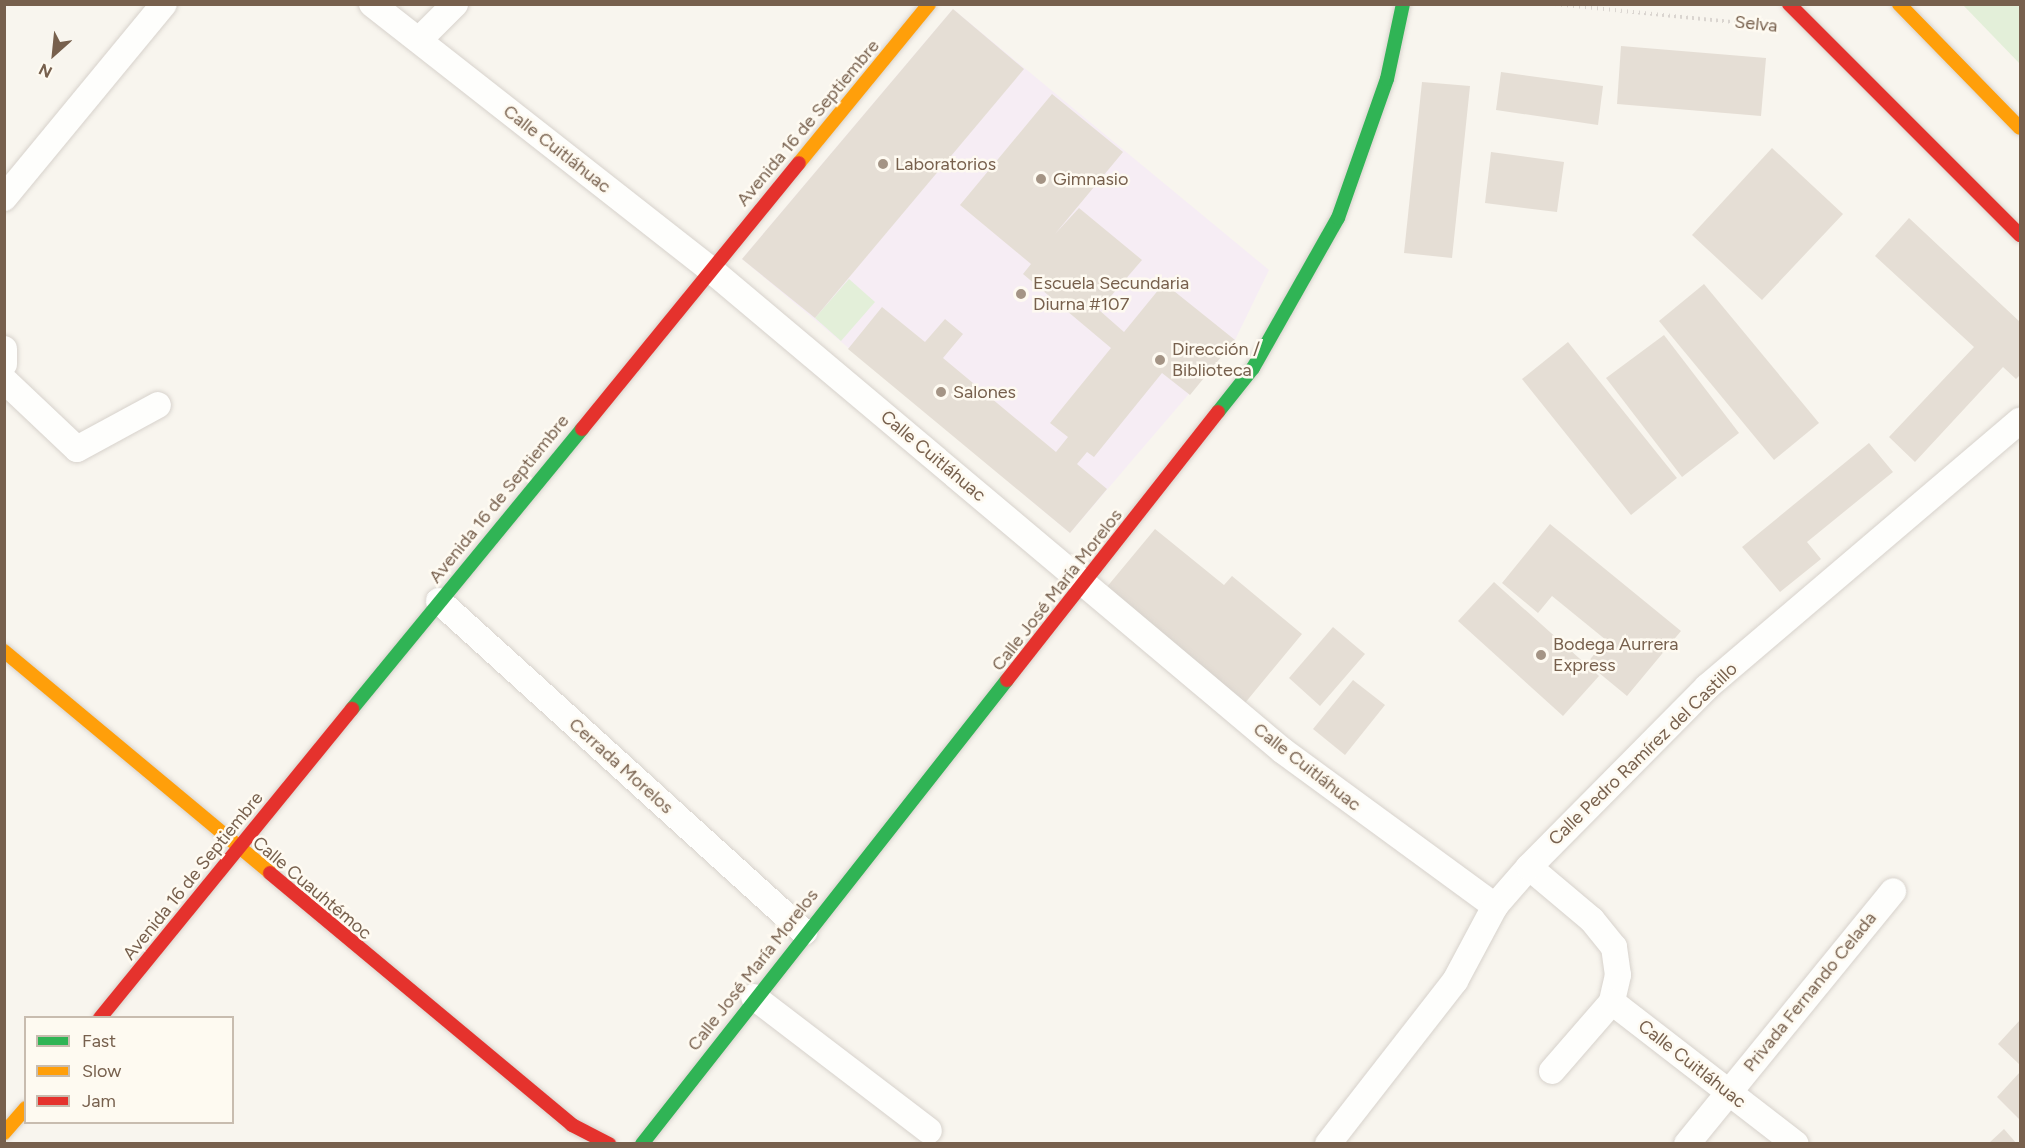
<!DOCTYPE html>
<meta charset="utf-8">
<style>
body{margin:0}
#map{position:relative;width:2025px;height:1148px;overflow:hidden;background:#f8f5ee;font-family:Figtree,sans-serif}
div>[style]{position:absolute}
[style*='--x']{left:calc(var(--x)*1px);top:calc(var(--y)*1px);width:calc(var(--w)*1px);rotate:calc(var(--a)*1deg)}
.education>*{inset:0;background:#f6edf4}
.green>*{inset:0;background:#e3efd9}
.building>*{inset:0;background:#e5ded5}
.path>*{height:4px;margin-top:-2px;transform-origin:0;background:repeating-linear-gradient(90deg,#dad5d0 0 1.5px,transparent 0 6px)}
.roads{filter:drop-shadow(0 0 2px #d7d2cc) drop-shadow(0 0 2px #d7d2cc)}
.street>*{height:26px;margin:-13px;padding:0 13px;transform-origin:13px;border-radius:13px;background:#fefefc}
.fast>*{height:14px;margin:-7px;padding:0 7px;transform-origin:7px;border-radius:7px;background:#30b455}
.slow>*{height:14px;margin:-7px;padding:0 7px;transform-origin:7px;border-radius:7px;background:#ff9f0a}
.jam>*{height:14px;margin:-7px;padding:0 7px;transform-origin:7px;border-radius:7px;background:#e5322d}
.dots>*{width:16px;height:16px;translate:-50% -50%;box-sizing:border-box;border:3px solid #fefaf1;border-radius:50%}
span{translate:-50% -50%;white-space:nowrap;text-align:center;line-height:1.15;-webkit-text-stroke:5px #fefaf1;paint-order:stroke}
.street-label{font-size:18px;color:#77604d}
.poi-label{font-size:18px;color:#77604d}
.left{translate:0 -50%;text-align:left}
.frame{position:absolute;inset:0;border:6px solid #77604d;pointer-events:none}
.legend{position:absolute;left:24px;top:1016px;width:210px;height:108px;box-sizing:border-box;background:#fefaf1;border:2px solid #c8bcaf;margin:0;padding:8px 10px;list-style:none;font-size:18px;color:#77604d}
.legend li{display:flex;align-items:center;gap:12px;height:30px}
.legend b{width:30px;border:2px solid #c8bcaf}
.north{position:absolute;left:24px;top:24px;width:60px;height:60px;-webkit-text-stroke:4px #fefaf1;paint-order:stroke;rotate:207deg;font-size:16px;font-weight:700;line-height:24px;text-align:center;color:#77604d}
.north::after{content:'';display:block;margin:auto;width:21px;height:27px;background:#77604d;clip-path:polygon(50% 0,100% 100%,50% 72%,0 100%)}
</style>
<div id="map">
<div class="education">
<div style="clip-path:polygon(953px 9px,1269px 270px,1235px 340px,1070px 533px,742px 259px)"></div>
</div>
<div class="green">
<div style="clip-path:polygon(1963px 5px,2020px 5px,2020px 64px)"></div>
<div style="clip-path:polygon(849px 279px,875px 302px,841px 341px,815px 318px)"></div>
</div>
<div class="building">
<div style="clip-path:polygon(953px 9px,1024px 69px,815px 318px,742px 259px)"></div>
<div style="clip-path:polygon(1621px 46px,1766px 58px,1761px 116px,1617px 104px)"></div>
<div style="clip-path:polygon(1501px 72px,1603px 86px,1598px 125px,1496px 110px)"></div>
<div style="clip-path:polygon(1422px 82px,1470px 86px,1452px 258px,1404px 253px)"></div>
<div style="clip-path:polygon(1052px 94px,1123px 152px,1055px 234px,1079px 208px,1142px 260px,1099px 310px,1124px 332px,1164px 283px,1235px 340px,1190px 395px,1162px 373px,1094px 457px,1087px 452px,1077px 464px,1107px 489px,1070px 533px,848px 349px,882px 307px,925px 342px,945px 319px,963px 334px,943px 358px,1056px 452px,1068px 437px,1050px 423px,1111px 348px,1023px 274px,1031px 264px,960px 205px)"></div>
<div style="clip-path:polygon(1772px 148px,1843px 214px,1762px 300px,1692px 235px)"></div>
<div style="clip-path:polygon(1491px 152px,1564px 162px,1557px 212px,1485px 203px)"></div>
<div style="clip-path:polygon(1909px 218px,2020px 322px,2020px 375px,2016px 379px,2003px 367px,1915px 462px,1889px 437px,1974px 347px,1875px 256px)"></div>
<div style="clip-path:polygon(1704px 284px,1819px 423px,1774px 460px,1659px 321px)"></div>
<div style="clip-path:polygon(1664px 335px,1739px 433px,1682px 477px,1606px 378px)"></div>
<div style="clip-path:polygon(1568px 342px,1677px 478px,1631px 515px,1522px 379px)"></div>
<div style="clip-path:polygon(1869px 443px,1893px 472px,1807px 542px,1821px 559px,1780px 592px,1742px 547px)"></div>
<div style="clip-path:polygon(1550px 524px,1681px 631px,1627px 696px,1587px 663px,1606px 640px,1552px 596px,1538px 613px,1502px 583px)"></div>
<div style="clip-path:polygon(1155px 529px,1224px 585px,1232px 576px,1302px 634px,1245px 703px,1106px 588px)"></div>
<div style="clip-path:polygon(1494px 582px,1599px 676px,1563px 716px,1458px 621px)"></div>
<div style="clip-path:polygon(1333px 627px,1365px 654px,1320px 706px,1289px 678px)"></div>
<div style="clip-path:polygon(1353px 680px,1385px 705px,1345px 755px,1313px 729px)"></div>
<div style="clip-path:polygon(2020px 1020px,2020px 1065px,1998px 1044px)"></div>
<div style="clip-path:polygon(2020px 1072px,2020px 1120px,1997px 1097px)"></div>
<div style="clip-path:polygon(2004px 1129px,2017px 1144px,1988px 1144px)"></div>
</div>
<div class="path">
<div style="--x:1555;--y:4;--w:209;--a:5.8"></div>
</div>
<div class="roads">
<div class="street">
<div style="--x:372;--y:4;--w:429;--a:38.1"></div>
<div style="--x:710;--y:269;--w:749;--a:40.07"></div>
<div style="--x:1283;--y:751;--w:263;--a:36.2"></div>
<div style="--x:419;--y:40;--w:51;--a:-45"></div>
<div style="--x:4;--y:198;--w:251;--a:-50.5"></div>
<div style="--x:4;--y:349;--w:15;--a:90"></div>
<div style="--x:4;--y:380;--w:100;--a:43.4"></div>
<div style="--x:77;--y:449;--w:92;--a:-28.5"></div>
<div style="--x:439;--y:601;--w:493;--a:42.2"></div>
<div style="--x:1529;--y:867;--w:82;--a:40.1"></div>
<div style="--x:1592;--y:920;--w:35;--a:51"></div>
<div style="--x:1614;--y:947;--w:28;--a:82"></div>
<div style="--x:1618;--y:975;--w:28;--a:103"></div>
<div style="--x:1612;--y:1002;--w:232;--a:37.7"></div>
<div style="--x:754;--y:997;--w:220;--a:37.4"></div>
<div style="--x:1552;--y:1071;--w:91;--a:-49"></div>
<div style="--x:1328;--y:1144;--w:207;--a:-52.1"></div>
<div style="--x:1455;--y:981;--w:85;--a:-61.9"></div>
<div style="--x:1495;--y:906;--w:52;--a:-48.9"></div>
<div style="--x:1529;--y:867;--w:253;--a:-45.3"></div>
<div style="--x:1707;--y:687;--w:411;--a:-40.4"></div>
<div style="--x:1687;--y:1144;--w:326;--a:-50.8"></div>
</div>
<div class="fast">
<div style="--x:1218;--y:412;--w:56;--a:-51.5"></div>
<div style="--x:1253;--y:368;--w:172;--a:-60.5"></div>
<div style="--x:1338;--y:218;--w:147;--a:-70.6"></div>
<div style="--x:1387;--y:79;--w:77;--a:-78"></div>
<div style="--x:352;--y:709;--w:362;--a:-50.6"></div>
<div style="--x:642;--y:1144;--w:590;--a:-51.81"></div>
</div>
<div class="slow">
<div style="--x:1899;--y:4;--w:173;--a:45.7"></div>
<div style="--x:799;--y:163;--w:205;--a:-50.7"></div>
<div style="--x:4;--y:651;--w:346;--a:39.8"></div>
<div style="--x:4;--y:1133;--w:33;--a:-49"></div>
</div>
<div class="jam">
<div style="--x:1789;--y:4;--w:327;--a:45"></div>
<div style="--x:582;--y:429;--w:343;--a:-50.8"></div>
<div style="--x:1007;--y:680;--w:341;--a:-51.8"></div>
<div style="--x:270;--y:873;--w:393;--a:39.8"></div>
<div style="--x:572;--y:1125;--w:42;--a:27.2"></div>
<div style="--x:100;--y:1018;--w:399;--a:-50.8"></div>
</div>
</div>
<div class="dots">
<div style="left:883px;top:164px;background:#a49485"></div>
<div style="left:1041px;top:179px;background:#a49485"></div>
<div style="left:1021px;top:294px;background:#a49485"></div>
<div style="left:1160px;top:360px;background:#a49485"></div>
<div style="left:941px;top:392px;background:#a49485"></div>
<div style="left:1541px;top:655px;background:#a49485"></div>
</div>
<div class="street-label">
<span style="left:1756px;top:24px;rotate:6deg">Selva</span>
<span style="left:808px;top:123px;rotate:-50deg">Avenida 16 de Septiembre</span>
<span style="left:557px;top:149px;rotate:38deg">Calle Cuitláhuac</span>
<span style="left:933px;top:456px;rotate:40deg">Calle Cuitláhuac</span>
<span style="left:499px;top:499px;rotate:-51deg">Avenida 16 de Septiembre</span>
<span style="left:1057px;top:590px;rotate:-52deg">Calle José María Morelos</span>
<span style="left:1643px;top:754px;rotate:-44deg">Calle Pedro Ramírez del Castillo</span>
<span style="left:621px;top:766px;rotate:42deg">Cerrada Morelos</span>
<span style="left:1307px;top:767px;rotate:38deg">Calle Cuitláhuac</span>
<span style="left:193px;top:876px;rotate:-51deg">Avenida 16 de Septiembre</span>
<span style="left:312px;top:888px;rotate:40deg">Calle Cuauhtémoc</span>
<span style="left:753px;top:970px;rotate:-52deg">Calle José María Morelos</span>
<span style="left:1810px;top:992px;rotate:-51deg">Privada Fernando Celada</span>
<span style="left:1692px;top:1064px;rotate:38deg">Calle Cuitláhuac</span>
</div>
<div class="poi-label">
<span class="left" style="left:895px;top:164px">Laboratorios</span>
<span class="left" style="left:1053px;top:179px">Gimnasio</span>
<span class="left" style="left:1033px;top:294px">Escuela Secundaria<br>Diurna #107</span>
<span class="left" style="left:1172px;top:360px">Dirección /<br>Biblioteca</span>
<span class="left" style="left:953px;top:392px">Salones</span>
<span class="left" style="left:1553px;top:655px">Bodega Aurrera<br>Express</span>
</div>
<div class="frame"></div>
<ul class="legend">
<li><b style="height:8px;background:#30b455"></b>Fast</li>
<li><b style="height:8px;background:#ff9f0a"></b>Slow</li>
<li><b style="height:8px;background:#e5322d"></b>Jam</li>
</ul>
<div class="north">N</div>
</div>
